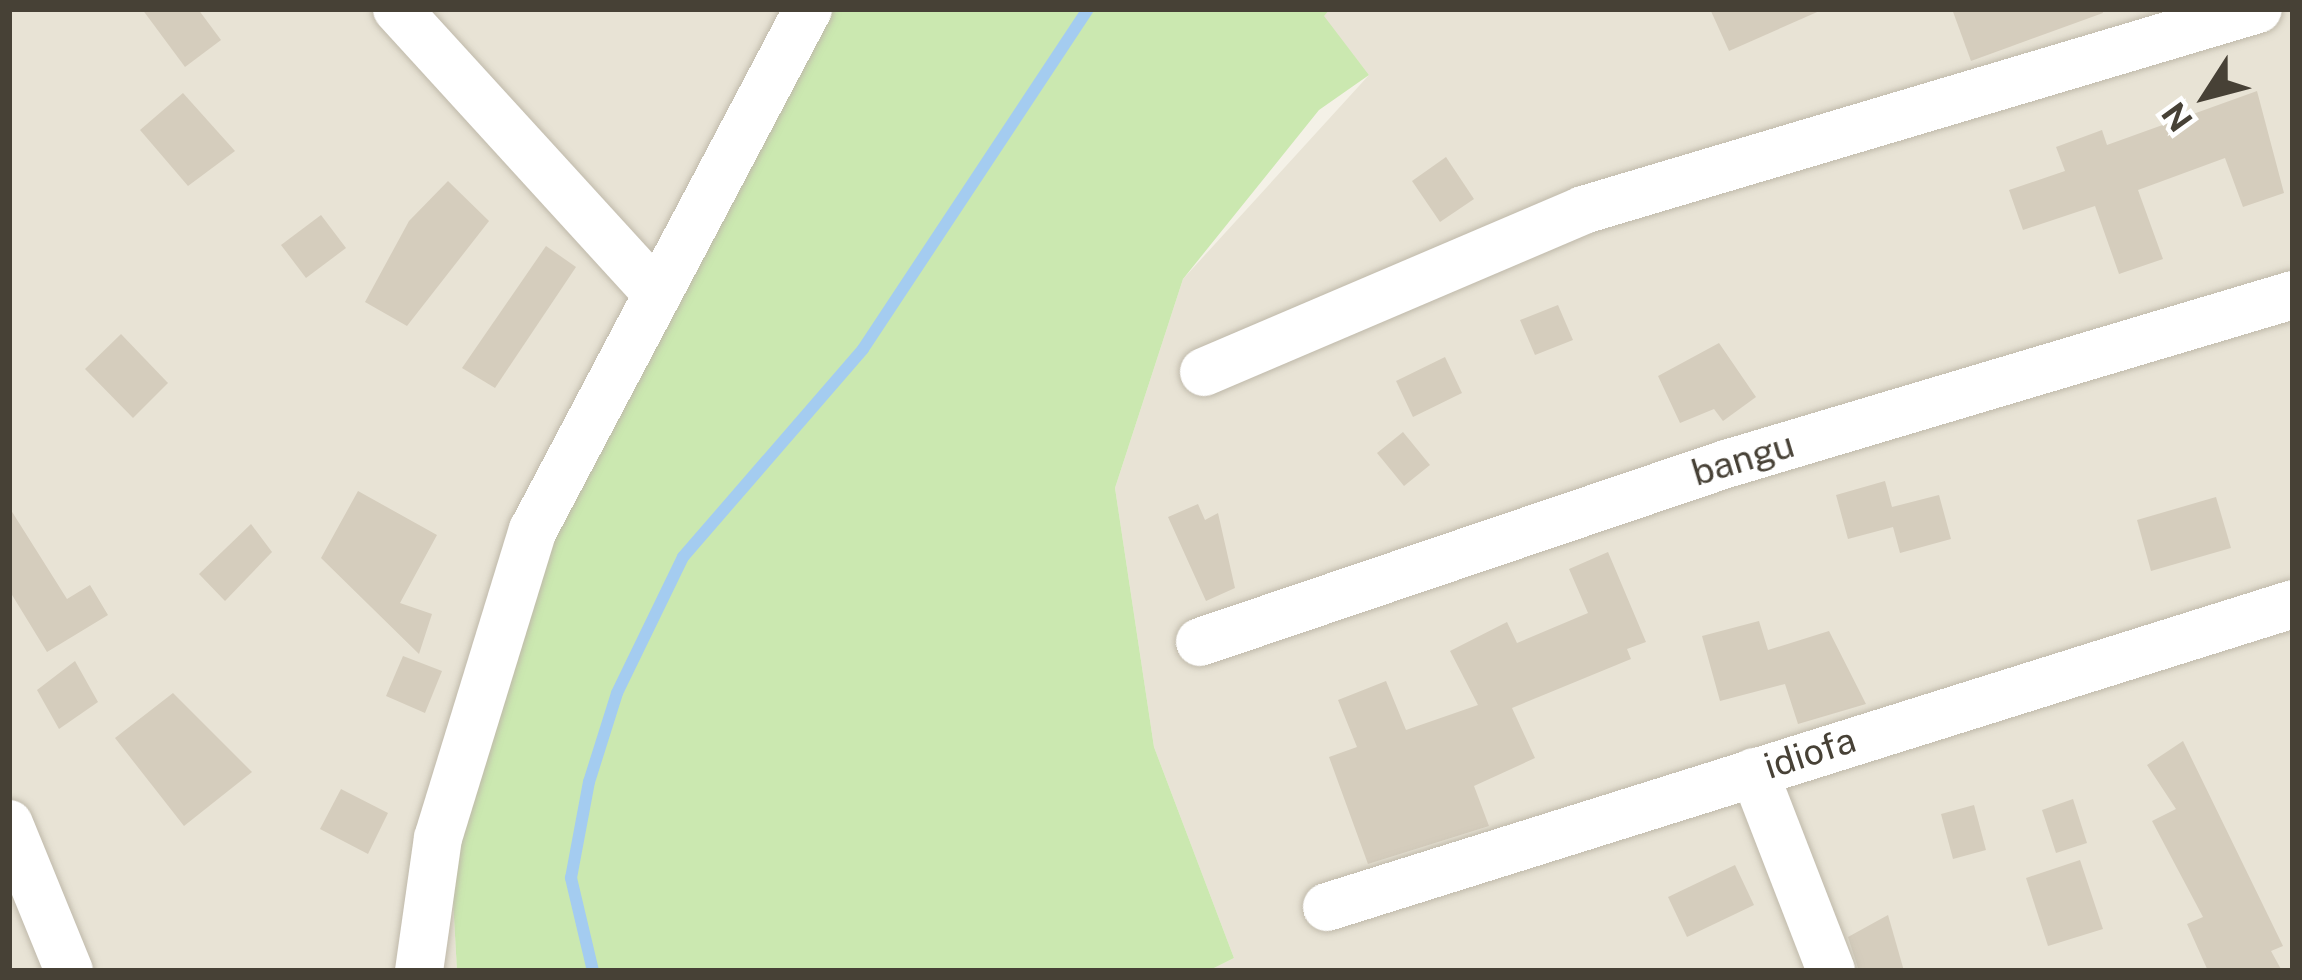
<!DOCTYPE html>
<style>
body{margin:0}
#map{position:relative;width:2302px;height:980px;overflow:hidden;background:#f4f1e7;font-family:"Public Sans",sans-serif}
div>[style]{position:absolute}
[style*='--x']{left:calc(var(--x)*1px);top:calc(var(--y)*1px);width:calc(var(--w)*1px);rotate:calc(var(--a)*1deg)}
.residential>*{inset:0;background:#e8e3d5}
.green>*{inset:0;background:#cbe8b0}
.stream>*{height:12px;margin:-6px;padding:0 6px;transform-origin:6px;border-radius:6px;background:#a4ccf0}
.building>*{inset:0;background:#d5cdbd}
.roads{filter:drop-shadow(0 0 3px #bfb9aa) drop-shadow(0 0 3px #bfb9aa)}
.minor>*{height:48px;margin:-24px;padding:0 24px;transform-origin:24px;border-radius:24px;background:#fff}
span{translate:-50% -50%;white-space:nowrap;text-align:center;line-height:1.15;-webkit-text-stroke:9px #fff;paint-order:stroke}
.street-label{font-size:36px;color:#474136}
.frame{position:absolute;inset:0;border:12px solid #474136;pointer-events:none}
.north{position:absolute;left:2146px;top:36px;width:120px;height:120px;-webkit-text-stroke:9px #fff;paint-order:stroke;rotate:234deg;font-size:33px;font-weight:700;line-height:48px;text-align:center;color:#474136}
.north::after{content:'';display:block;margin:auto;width:42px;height:54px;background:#474136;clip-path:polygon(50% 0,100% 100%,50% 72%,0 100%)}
</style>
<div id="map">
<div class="residential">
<div style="clip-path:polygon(9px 9px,833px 9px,793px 54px,451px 863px,457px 971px,9px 971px)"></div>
<div style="clip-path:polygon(1330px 9px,2293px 9px,2293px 971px,1208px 971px,1234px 958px,1154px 747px,1115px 488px,1183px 279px,1369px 75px,1323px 16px)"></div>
</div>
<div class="green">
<div style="clip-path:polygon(833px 9px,1330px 9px,1324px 16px,1369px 75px,1319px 110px,1183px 279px,1115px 488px,1154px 747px,1234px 958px,1208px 971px,457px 971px,451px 863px,568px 480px,793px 54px)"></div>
</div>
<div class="stream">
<div style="--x:593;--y:971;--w:96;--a:-103.3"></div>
<div style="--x:571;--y:878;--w:98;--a:-79.4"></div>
<div style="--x:589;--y:782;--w:93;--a:-72.5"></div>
<div style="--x:617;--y:693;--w:151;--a:-64.1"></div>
<div style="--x:683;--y:557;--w:275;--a:-49.1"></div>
<div style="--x:863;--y:349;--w:408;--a:-56.5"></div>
</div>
<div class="building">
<div style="clip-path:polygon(142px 9px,198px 9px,221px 40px,185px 67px)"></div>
<div style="clip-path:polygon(1710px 9px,1824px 9px,1729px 51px)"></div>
<div style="clip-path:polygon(1952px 9px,2102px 9px,2103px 13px,1971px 61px)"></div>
<div style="clip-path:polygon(2257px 91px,2284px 193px,2243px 207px,2225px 158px,2138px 190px,2163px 259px,2119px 274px,2095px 206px,2023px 230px,2009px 190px,2065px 171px,2056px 147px,2102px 130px,2107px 145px)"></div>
<div style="clip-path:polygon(183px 93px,235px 151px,188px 186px,140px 130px)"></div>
<div style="clip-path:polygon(1446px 157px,1474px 199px,1440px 222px,1412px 181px)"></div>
<div style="clip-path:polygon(448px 181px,489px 221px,407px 326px,365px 302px,409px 221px)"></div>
<div style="clip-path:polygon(321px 215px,346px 248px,306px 278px,281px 245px)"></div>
<div style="clip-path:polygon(546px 246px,576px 267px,495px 388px,462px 368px)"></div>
<div style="clip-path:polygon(1558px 305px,1573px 340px,1535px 355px,1520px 320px)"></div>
<div style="clip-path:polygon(121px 334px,168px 383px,133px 418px,85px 369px)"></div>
<div style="clip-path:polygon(1719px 343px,1756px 397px,1723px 421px,1714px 409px,1680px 423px,1658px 376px)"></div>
<div style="clip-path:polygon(1445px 357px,1462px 393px,1413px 417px,1396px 381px)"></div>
<div style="clip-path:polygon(1403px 432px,1430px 465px,1404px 486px,1377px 453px)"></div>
<div style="clip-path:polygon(1885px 481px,1892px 507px,1939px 495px,1951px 539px,1900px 553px,1893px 527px,1848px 539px,1836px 495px)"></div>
<div style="clip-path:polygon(358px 491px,437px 535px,400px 603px,432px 614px,419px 654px,321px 558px)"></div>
<div style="clip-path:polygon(2216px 497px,2231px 548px,2151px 571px,2137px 520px)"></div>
<div style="clip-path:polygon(1198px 504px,1205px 520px,1218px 513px,1235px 588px,1206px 601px,1168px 517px)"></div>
<div style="clip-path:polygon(9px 507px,67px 599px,90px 585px,108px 615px,47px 652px,9px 590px)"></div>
<div style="clip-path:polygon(251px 524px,272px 552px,225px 601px,199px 574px)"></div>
<div style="clip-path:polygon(1608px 552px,1646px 642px,1627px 649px,1631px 659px,1512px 708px,1535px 758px,1474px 786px,1489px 826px,1368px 864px,1329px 757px,1357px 747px,1338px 700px,1386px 681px,1406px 730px,1478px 705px,1450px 651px,1507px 622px,1517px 643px,1588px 613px,1569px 569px)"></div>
<div style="clip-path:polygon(1759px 621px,1768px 650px,1829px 631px,1866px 704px,1798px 724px,1785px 684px,1720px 701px,1702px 636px)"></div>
<div style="clip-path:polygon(403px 656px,442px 671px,425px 713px,386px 696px)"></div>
<div style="clip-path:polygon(75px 661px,98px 702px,59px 729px,37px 690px)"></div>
<div style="clip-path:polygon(173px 693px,252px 772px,184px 826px,115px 738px)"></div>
<div style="clip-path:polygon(2183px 741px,2283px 946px,2271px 951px,2282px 971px,2208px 971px,2187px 924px,2203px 917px,2152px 821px,2176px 809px,2147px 765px)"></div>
<div style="clip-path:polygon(341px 789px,388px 813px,368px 854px,320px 829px)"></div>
<div style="clip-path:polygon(2073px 799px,2087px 843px,2056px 853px,2042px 810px)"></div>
<div style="clip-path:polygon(1974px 805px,1986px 850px,1953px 859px,1941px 814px)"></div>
<div style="clip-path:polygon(2080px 860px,2103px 929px,2048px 946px,2026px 878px)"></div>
<div style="clip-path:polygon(1735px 865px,1754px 905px,1687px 937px,1668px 897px)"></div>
<div style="clip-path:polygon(1888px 915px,1904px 971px,1859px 971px,1848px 937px)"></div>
</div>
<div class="roads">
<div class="minor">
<div style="--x:397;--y:9;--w:386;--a:47.6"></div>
<div style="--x:1204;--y:372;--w:412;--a:-23.1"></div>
<div style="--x:1583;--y:210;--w:704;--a:-16.58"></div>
<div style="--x:1200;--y:642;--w:555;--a:-18.7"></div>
<div style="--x:1726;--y:464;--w:592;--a:-16.6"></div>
<div style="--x:1754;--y:772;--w:213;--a:68.8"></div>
<div style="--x:9;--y:824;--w:159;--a:67.8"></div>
<div style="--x:1327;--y:907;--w:1012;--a:-17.41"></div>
<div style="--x:419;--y:971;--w:134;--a:-81.9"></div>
<div style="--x:438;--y:838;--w:322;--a:-72.9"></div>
<div style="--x:533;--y:530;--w:589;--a:-62.17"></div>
</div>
</div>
<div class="street-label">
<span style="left:1743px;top:459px;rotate:-17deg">bangu</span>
<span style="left:1810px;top:753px;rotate:-18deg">idiofa</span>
</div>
<div class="frame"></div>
<div class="north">N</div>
</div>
